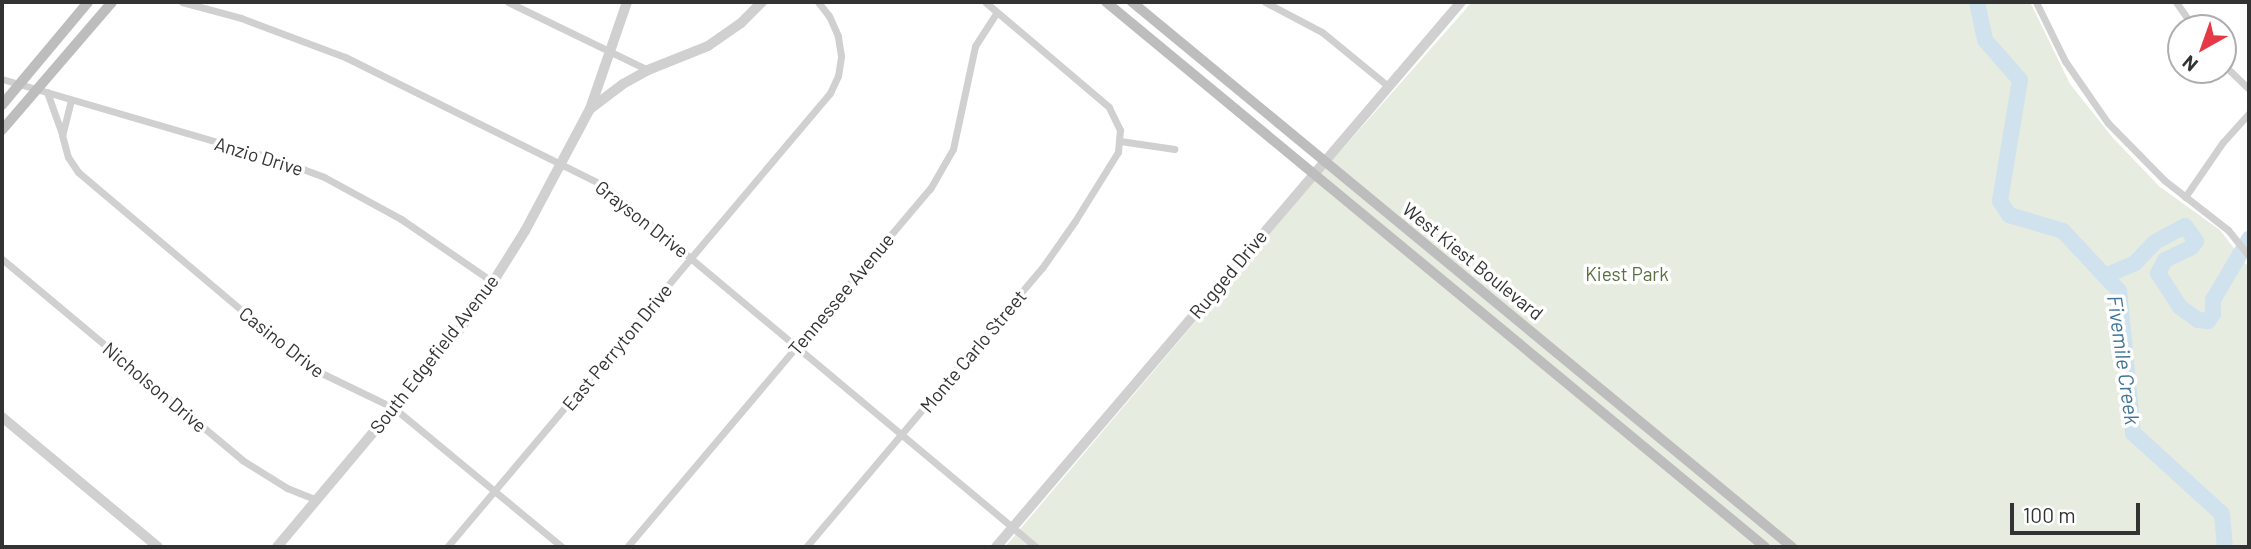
<!DOCTYPE html>
<style>
body{margin:0}
#map{position:relative;width:2251px;height:549px;overflow:hidden;background:#fff;font-family:Barlow,sans-serif}
div>[style]{position:absolute}
[style*='--x']{left:calc(var(--x)*1px);top:calc(var(--y)*1px);width:calc(var(--w)*1px);rotate:calc(var(--a)*1deg)}
.green>*{inset:0;background:#e6ecdf}
.river>*{height:16px;margin:-8px;padding:0 8px;transform-origin:8px;border-radius:8px;background:#cfe2ee}
.minor>*{height:7px;margin:-3.5px;padding:0 3.5px;transform-origin:3.5px;border-radius:3.5px;background:#d0d0d0}
.tertiary>*{height:10px;margin:-5px;padding:0 5px;transform-origin:5px;border-radius:5px;background:#d0d0d0}
.secondary>*{height:10px;margin:-5px;padding:0 5px;transform-origin:5px;border-radius:5px;background:#bdbdbd}
span{translate:-50% -50%;white-space:nowrap;text-align:center;line-height:1.15;-webkit-text-stroke:7px #fff;paint-order:stroke}
.street-label{font-size:19px;color:#333}
.park-label{font-size:19px;color:#56703f}
.water-label{font-size:21px;color:#3f7597;font-style:italic}
.frame{position:absolute;inset:0;border:4px solid #333;pointer-events:none}
.north{position:absolute;left:2167px;top:14px;width:70px;height:70px;box-sizing:border-box;background:#fff;border:2px solid #adadad;border-radius:50%;rotate:220deg;font-size:19px;font-weight:700;line-height:28px;text-align:center;color:#333}
.north::after{content:'';display:block;margin:auto;width:24px;height:32px;background:#e63946;clip-path:polygon(50% 0,100% 100%,50% 72%,0 100%)}
.scale{position:absolute;left:2010px;top:503px;width:130px;height:32px;box-sizing:border-box;border:4px solid #333;border-top:0;padding-left:9px;font-size:21px;line-height:24px;white-space:nowrap;color:#333;-webkit-text-stroke:5px #fff;paint-order:stroke}
</style>
<div id="map">
<div class="green">
<div style="clip-path:polygon(1472px 2px,2030px 2px,2070px 84px,2113px 138px,2160px 187px,2220px 230px,2249px 268px,2249px 547px,1005px 547px,1315px 180px)"></div>
</div>
<div class="river">
<div style="--x:1977;--y:2;--w:39;--a:78"></div>
<div style="--x:1985;--y:40;--w:53;--a:48.8"></div>
<div style="--x:2020;--y:80;--w:123;--a:99.4"></div>
<div style="--x:2000;--y:201;--w:17;--a:57"></div>
<div style="--x:2009;--y:215;--w:56;--a:16.5"></div>
<div style="--x:2063;--y:231;--w:82;--a:47"></div>
<div style="--x:2119;--y:291;--w:143;--a:84.4"></div>
<div style="--x:2133;--y:433;--w:120;--a:42.3"></div>
<div style="--x:2222;--y:514;--w:33;--a:85"></div>
<div style="--x:2105;--y:276;--w:33;--a:-23"></div>
<div style="--x:2135;--y:263;--w:29;--a:-46"></div>
<div style="--x:2155;--y:242;--w:34;--a:-28"></div>
<div style="--x:2185;--y:226;--w:19;--a:54"></div>
<div style="--x:2196;--y:241;--w:7;--a:124"></div>
<div style="--x:2192;--y:247;--w:30;--a:154"></div>
<div style="--x:2165;--y:260;--w:15;--a:118"></div>
<div style="--x:2158;--y:273;--w:40;--a:57.1"></div>
<div style="--x:2180;--y:307;--w:22;--a:36"></div>
<div style="--x:2198;--y:320;--w:10;--a:6"></div>
<div style="--x:2208;--y:321;--w:9;--a:-54"></div>
<div style="--x:2213;--y:314;--w:14;--a:-90"></div>
<div style="--x:2213;--y:300;--w:71;--a:-59.5"></div>
</div>
<div class="minor">
<div style="--x:182;--y:2;--w:61;--a:15.2"></div>
<div style="--x:241;--y:18;--w:111;--a:20.6"></div>
<div style="--x:345;--y:57;--w:288;--a:26.4"></div>
<div style="--x:603;--y:185;--w:564;--a:39.9"></div>
<div style="--x:508;--y:2;--w:156;--a:25.9"></div>
<div style="--x:1265;--y:2;--w:64;--a:27.8"></div>
<div style="--x:1322;--y:32;--w:85;--a:39.3"></div>
<div style="--x:2036;--y:2;--w:66;--a:63.8"></div>
<div style="--x:2065;--y:61;--w:75;--a:55.3"></div>
<div style="--x:2108;--y:123;--w:80;--a:45.5"></div>
<div style="--x:2164;--y:180;--w:81;--a:38"></div>
<div style="--x:2228;--y:230;--w:33;--a:51"></div>
<div style="--x:2176;--y:2;--w:32;--a:55"></div>
<div style="--x:2223;--y:64;--w:36;--a:44"></div>
<div style="--x:2;--y:79;--w:282;--a:16.3"></div>
<div style="--x:273;--y:158;--w:54;--a:20.4"></div>
<div style="--x:324;--y:177;--w:88;--a:28.6"></div>
<div style="--x:401;--y:219;--w:112;--a:34.4"></div>
<div style="--x:47;--y:92;--w:45;--a:70.3"></div>
<div style="--x:71;--y:100;--w:36;--a:104"></div>
<div style="--x:62;--y:135;--w:23;--a:75"></div>
<div style="--x:68;--y:157;--w:18;--a:56"></div>
<div style="--x:78;--y:172;--w:302;--a:40.2"></div>
<div style="--x:309;--y:367;--w:94;--a:25.8"></div>
<div style="--x:394;--y:408;--w:218;--a:39.6"></div>
<div style="--x:1120;--y:141;--w:55;--a:8.4"></div>
<div style="--x:2185;--y:197;--w:67;--a:-55.4"></div>
<div style="--x:2223;--y:142;--w:39;--a:-48"></div>
<div style="--x:2;--y:259;--w:313;--a:39.9"></div>
<div style="--x:242;--y:460;--w:53;--a:31.9"></div>
<div style="--x:287;--y:488;--w:31;--a:22"></div>
<div style="--x:447;--y:547;--w:594;--a:-49.85"></div>
<div style="--x:830;--y:93;--w:19;--a:-65"></div>
<div style="--x:838;--y:76;--w:20;--a:-81"></div>
<div style="--x:841;--y:56;--w:20;--a:-99"></div>
<div style="--x:838;--y:36;--w:22;--a:-114"></div>
<div style="--x:829;--y:16;--w:18;--a:-128"></div>
<div style="--x:627;--y:547;--w:469;--a:-49.8"></div>
<div style="--x:930;--y:189;--w:46;--a:-60.1"></div>
<div style="--x:953;--y:149;--w:105;--a:-77.9"></div>
<div style="--x:975;--y:46;--w:40;--a:-57.1"></div>
<div style="--x:806;--y:547;--w:365;--a:-49.8"></div>
<div style="--x:1042;--y:268;--w:57;--a:-54.9"></div>
<div style="--x:1075;--y:221;--w:81;--a:-58.1"></div>
<div style="--x:1118;--y:152;--w:22;--a:-85"></div>
<div style="--x:1120;--y:130;--w:25;--a:-116"></div>
<div style="--x:1109;--y:107;--w:162;--a:-139.7"></div>
</div>
<div class="tertiary">
<div style="--x:590;--y:109;--w:41;--a:-37.1"></div>
<div style="--x:623;--y:84;--w:29;--a:-29"></div>
<div style="--x:648;--y:70;--w:65;--a:-21.8"></div>
<div style="--x:708;--y:46;--w:40;--a:-34.9"></div>
<div style="--x:741;--y:23;--w:30;--a:-45"></div>
<div style="--x:2;--y:417;--w:203;--a:39.8"></div>
<div style="--x:277;--y:547;--w:285;--a:-50"></div>
<div style="--x:460;--y:329;--w:57;--a:-54.9"></div>
<div style="--x:493;--y:282;--w:60;--a:-57.9"></div>
<div style="--x:525;--y:231;--w:138;--a:-62"></div>
<div style="--x:590;--y:109;--w:113;--a:-70.9"></div>
<div style="--x:996;--y:547;--w:716;--a:-49.53"></div>
</div>
<div class="secondary">
<div style="--x:1106;--y:2;--w:855;--a:39.59"></div>
<div style="--x:1132;--y:2;--w:856;--a:39.55"></div>
<div style="--x:2;--y:105;--w:134;--a:-50.1"></div>
<div style="--x:2;--y:130;--w:169;--a:-49.3"></div>
</div>
<div class="street-label">
<span style="left:259px;top:156px;rotate:17deg">Anzio Drive</span>
<span style="left:642px;top:219px;rotate:38deg">Grayson Drive</span>
<span style="left:1473px;top:261px;rotate:39deg">West Kiest Boulevard</span>
<span style="left:1228px;top:274px;rotate:-50deg">Rugged Drive</span>
<span style="left:841px;top:294px;rotate:-50deg">Tennessee Avenue</span>
<span style="left:282px;top:342px;rotate:38deg">Casino Drive</span>
<span style="left:617px;top:347px;rotate:-50deg">East Perryton Drive</span>
<span style="left:973px;top:351px;rotate:-50deg">Monte Carlo Street</span>
<span style="left:434px;top:354px;rotate:-52deg">South Edgefield Avenue</span>
<span style="left:155px;top:387px;rotate:40deg">Nicholson Drive</span>
</div>
<div class="park-label">
<span style="left:1627px;top:274px">Kiest Park</span>
</div>
<div class="water-label">
<span style="left:2124px;top:360px;rotate:82deg">Fivemile Creek</span>
</div>
<div class="frame"></div>
<div class="north">N</div>
<div class="scale">100 m</div>
</div>
